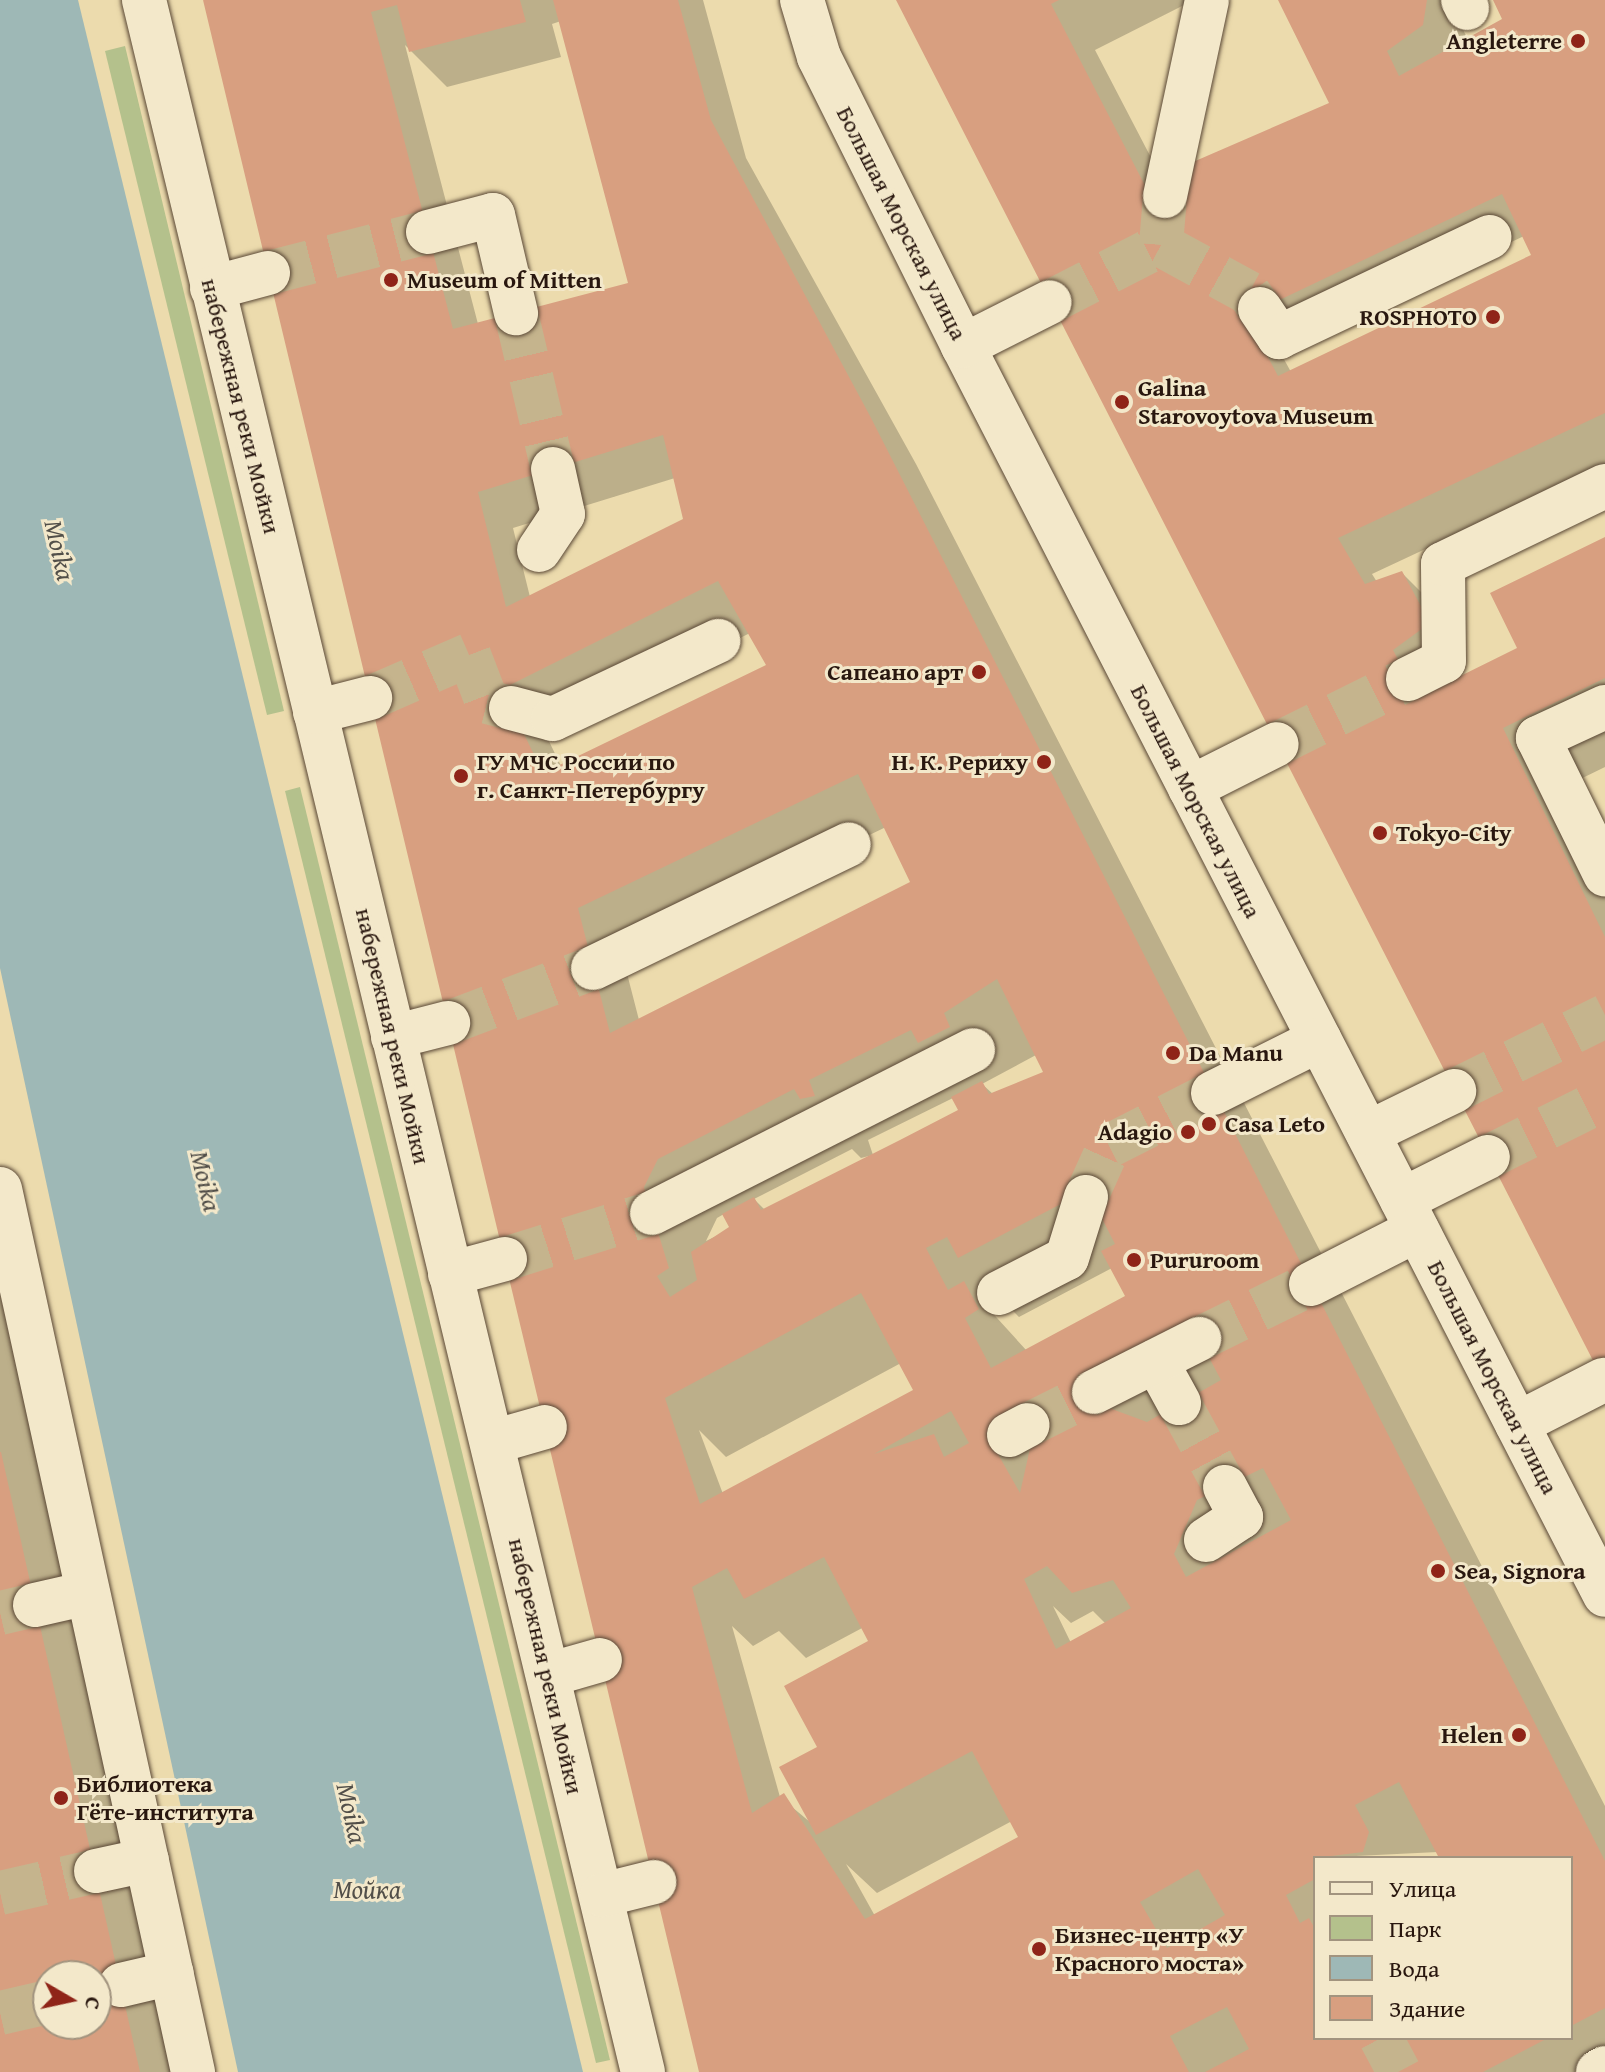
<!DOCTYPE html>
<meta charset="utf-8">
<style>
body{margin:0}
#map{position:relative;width:1605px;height:2072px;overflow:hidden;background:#ecdbad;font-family:"Gentium Book Plus",serif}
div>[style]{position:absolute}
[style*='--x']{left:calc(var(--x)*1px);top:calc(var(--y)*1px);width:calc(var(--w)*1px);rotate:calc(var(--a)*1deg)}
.green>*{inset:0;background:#b4c18c}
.water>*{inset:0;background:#9eb8b6}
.shadow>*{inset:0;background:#0003}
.building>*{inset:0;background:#d89f80}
.minor-tunnel>*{height:44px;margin-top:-22px;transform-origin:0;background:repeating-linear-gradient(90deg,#c5b48d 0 44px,transparent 0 66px)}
.roads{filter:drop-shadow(0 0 2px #5a4836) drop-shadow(0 0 2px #5a4836)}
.minor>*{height:44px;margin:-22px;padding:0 22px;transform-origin:22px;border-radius:22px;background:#f3e8ca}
.dots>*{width:22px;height:22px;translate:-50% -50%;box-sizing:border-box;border:4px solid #f3e8ca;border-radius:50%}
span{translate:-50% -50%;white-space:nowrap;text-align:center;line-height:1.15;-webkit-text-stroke:6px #f3e8ca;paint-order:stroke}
.poi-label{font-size:24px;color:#29170f;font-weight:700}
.right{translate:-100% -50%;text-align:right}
.left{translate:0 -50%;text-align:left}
.street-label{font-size:24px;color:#29170f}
.water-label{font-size:26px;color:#524f49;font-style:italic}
.legend{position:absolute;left:1313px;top:1856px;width:260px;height:184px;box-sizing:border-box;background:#f3e8ca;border:2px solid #a2947f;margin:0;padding:10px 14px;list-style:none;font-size:24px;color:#29170f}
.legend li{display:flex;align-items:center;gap:16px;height:40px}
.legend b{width:40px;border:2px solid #a2947f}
.north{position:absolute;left:32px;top:1960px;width:80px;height:80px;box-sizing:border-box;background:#f3e8ca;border:2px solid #a2947f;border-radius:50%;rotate:99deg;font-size:22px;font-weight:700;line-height:32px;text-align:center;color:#29170f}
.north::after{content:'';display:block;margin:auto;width:28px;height:36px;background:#8f2418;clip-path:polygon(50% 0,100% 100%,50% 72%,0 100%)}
</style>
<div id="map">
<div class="green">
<div style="clip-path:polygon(125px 46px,284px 711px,267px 715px,105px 51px)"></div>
<div style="clip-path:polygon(300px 787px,610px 2060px,596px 2063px,285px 791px)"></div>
</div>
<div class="water">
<div style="clip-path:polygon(0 0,78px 0,583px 2072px,238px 2072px,0 968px)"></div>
</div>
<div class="shadow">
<div style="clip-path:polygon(evenodd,205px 0,703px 0,746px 158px,916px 464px,1605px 1806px,1605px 2072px,701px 2072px,205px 0,561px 21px,630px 285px,478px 324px,405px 45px,447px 87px,561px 57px,552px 24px,561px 21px,205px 0,675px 478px,686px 520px,530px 597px,513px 528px,675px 478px,205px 0,750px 633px,769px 666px,561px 766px,546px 735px,750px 633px,205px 0,886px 827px,913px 882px,639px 1020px,622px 954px,886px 827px,205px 0,1036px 1055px,1045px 1073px,994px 1095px,982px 1084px,1036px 1055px,205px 0,953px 1098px,964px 1113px,766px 1211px,754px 1199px,852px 1149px,861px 1158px,873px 1155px,868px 1140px,953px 1098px,205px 0,724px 1214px,733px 1228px,706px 1241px,717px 1218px,724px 1214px,205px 0,1112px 1268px,1128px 1297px,1027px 1351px,987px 1307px,1001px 1299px,1019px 1317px,1112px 1268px,205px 0,901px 1363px,916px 1390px,723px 1494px,699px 1430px,726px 1457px,901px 1363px,205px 0,1053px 1606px,1071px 1623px,1093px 1611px,1106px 1624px,1071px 1643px,1053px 1606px,205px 0,732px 1626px,753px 1646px,779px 1631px,806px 1658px,864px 1627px,871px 1641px,820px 1747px,810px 1822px,780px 1797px,732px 1626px,205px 0,1012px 1821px,1020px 1837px,875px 1916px,846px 1864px,877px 1893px,1012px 1821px,205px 0,1438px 1852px,1441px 1858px,1571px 1858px,1571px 2038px,1315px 2038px,1315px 1858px,1438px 1852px)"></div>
<div style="clip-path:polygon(evenodd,898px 0,1194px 0,1095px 50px,1171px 196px,1331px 104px,1280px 0,1449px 0,1468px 40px,1505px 20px,1495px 0,1605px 0,1605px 465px,1372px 574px,1377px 582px,1402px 573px,1438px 609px,1431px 693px,1519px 649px,1605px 539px,1605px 767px,1562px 788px,1605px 877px,1605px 1380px,898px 0,1524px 236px,1534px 256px,1291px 372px,1280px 352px,1524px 236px)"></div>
<div style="clip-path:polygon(evenodd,0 1294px,106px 1766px,186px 2072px,0 2072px,0 1294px,48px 1976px,96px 1976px,96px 2024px,48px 2024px,48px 1976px)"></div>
</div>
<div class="building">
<div style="clip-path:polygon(evenodd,203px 0,520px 0,526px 22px,409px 52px,397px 5px,371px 12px,453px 329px,628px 283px,553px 0,678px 0,711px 120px,870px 416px,1605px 1861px,1605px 2008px,1571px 2026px,1571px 1858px,1439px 1858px,1399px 1782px,1355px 1805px,1369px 1832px,1363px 1852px,1315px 1858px,1315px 1879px,1286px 1895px,1300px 1923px,1309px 1918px,1315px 1929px,1315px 2038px,1548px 2038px,1483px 2072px,1205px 2072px,1249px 2049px,1227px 2007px,1170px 2036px,1189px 2072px,699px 2072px,203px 0,663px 435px,683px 519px,506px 607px,478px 492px,663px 435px,203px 0,718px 581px,766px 665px,543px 773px,502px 689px,718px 581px,203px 0,858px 774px,910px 882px,610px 1033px,578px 908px,858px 774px,203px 0,997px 979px,1043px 1072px,989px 1094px,982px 1081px,951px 1097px,958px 1110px,900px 1140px,761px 1210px,754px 1197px,722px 1214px,729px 1227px,691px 1252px,697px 1280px,670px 1297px,657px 1276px,669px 1268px,644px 1187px,658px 1159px,794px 1089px,800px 1099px,815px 1096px,809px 1080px,911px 1030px,918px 1043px,950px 1027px,944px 1013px,997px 979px,203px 0,1080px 1194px,1092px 1199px,1115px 1244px,1101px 1251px,1125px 1296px,991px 1368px,965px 1318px,979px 1309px,964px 1281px,948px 1290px,926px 1248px,947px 1237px,958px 1258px,1080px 1194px,203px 0,861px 1293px,913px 1390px,700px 1504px,665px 1398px,861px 1293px,203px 0,1190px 1322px,1221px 1380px,1147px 1422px,1101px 1405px,1190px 1322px,203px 0,951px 1411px,969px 1443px,944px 1457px,934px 1434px,874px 1454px,951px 1411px,203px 0,1020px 1413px,1033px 1435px,1020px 1493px,986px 1433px,1020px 1413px,203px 0,1263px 1468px,1291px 1520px,1186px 1577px,1174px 1554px,1197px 1500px,1263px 1468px,203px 0,824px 1557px,868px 1641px,784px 1686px,817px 1747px,779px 1767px,816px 1835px,972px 1751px,1018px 1837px,865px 1919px,784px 1793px,752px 1813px,692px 1587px,727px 1568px,744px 1599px,824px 1557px,203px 0,1047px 1566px,1072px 1593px,1113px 1580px,1131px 1608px,1056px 1649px,1024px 1579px,1047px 1566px,203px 0,1198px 1869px,1225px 1915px,1167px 1948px,1140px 1902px,1198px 1869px)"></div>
<div style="clip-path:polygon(evenodd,896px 0,1059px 0,1051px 4px,1153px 201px,1190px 187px,1193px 162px,1329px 103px,1278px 0,1427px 0,1423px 25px,1387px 51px,1399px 76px,1502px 19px,1493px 0,1605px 0,1605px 413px,1338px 538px,1365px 584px,1402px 571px,1430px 623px,1393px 650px,1418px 697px,1517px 648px,1490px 593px,1605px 537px,1605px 678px,1503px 728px,1605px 937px,1605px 1384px,896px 0,1502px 194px,1531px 255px,1278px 376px,1246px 316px,1502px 194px)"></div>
<div style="clip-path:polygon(evenodd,0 1452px,1px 1452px,140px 2072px,0 2072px,0 1452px,48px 1976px,96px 1976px,96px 2024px,48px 2024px,48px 1976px)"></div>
</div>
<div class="minor-tunnel">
<div style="--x:1161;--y:245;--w:100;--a:28.6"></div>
<div style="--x:1249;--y:293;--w:19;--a:55"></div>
<div style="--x:268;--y:273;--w:165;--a:-14.4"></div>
<div style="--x:1050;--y:302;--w:125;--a:-27.2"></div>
<div style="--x:1161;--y:245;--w:49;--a:-85.3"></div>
<div style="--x:516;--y:313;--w:160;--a:76.7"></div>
<div style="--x:370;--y:698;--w:108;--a:-23.5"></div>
<div style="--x:469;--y:655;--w:50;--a:69"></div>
<div style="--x:487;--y:702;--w:25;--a:14"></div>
<div style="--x:1277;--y:744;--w:146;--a:-26.4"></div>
<div style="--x:448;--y:1023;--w:155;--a:-20.8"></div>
<div style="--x:1454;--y:1091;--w:169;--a:-26.4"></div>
<div style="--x:1488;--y:1157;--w:131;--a:-26.4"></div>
<div style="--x:1086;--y:1197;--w:56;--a:-65.7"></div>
<div style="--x:1109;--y:1146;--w:117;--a:-27"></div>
<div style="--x:505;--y:1259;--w:154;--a:-17.4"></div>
<div style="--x:1199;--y:1339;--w:125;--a:-26.2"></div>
<div style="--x:1179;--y:1403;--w:96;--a:61.3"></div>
<div style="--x:1028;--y:1425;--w:74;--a:-26.6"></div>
<div style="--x:0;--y:1613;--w:36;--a:-13"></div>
<div style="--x:0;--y:1893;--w:98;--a:-12.9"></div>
<div style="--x:0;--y:2013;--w:49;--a:-12.9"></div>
<div style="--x:1381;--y:2038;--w:38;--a:62"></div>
</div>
<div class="roads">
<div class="minor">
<div style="--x:144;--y:0;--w:2131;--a:76.46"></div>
<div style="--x:802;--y:0;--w:59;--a:73.4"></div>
<div style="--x:819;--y:57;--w:323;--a:63.5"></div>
<div style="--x:963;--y:346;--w:1404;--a:62.8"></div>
<div style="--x:1463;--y:0;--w:9;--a:63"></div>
<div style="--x:1165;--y:196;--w:200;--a:-77.9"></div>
<div style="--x:428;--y:232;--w:67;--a:-14.7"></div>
<div style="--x:493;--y:215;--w:101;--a:76.8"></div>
<div style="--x:212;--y:288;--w:58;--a:-15"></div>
<div style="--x:1260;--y:309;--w:34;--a:56"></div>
<div style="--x:1279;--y:337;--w:233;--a:-25.4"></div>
<div style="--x:963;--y:346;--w:97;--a:-26.8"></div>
<div style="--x:539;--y:550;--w:43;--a:-56.3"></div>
<div style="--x:563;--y:514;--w:46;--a:-102.5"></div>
<div style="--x:1408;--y:679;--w:40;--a:-26.6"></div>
<div style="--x:1444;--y:661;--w:97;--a:-90.6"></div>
<div style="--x:1443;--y:564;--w:180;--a:-25.7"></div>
<div style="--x:1605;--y:707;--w:74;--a:155.2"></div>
<div style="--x:1538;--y:738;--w:152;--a:63.8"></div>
<div style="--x:511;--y:708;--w:43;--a:14.7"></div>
<div style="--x:553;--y:719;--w:183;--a:-25.3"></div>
<div style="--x:315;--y:712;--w:57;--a:-14.3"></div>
<div style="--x:1190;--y:788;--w:97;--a:-26.8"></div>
<div style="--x:593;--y:968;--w:284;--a:-25.8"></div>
<div style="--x:393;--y:1037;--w:57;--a:-14.3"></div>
<div style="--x:1213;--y:1093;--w:119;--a:-26.6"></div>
<div style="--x:1368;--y:1133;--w:96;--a:-26"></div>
<div style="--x:0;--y:1189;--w:904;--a:77.67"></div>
<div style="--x:1402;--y:1200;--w:96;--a:-26.6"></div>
<div style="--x:652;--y:1213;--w:360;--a:-26.9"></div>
<div style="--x:450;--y:1274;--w:57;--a:-15.3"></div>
<div style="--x:1311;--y:1284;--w:119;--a:-27"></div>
<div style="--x:999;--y:1293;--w:76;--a:-27.2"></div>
<div style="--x:1067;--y:1258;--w:64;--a:-72.7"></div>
<div style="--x:1156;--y:1361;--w:48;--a:61.3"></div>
<div style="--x:1094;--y:1392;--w:118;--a:-26.8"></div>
<div style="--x:1517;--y:1424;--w:97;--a:-27.1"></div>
<div style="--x:1009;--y:1435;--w:21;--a:-28"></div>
<div style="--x:493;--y:1442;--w:54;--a:-16.1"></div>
<div style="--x:1206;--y:1540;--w:42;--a:-33.3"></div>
<div style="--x:1241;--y:1517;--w:34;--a:-118"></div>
<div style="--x:35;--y:1605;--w:54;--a:-12.8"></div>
<div style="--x:548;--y:1675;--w:54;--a:-16.1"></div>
<div style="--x:96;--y:1871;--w:52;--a:-12.2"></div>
<div style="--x:602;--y:1895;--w:54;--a:-14"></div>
<div style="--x:121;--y:1985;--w:52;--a:-13.2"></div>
<div style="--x:1598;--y:2072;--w:8;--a:-30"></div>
</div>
</div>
<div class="dots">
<div style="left:1578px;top:41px;background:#8f2418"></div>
<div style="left:391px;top:280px;background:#8f2418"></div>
<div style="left:1493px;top:317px;background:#8f2418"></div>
<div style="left:1122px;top:402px;background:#8f2418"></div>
<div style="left:979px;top:672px;background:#8f2418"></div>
<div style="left:1044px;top:762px;background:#8f2418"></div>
<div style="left:461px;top:776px;background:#8f2418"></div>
<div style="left:1380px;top:833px;background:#8f2418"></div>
<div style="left:1173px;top:1053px;background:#8f2418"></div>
<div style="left:1209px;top:1124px;background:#8f2418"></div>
<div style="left:1188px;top:1132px;background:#8f2418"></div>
<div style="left:1134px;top:1260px;background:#8f2418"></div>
<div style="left:1438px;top:1571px;background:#8f2418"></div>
<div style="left:1519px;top:1735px;background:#8f2418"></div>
<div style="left:61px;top:1798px;background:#8f2418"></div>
<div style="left:1039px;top:1949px;background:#8f2418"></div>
</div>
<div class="poi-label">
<span class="right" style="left:1562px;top:41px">Angleterre</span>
<span class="left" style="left:407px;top:280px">Museum of Mitten</span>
<span class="right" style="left:1477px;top:317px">ROSPHOTO</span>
<span class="left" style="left:1138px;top:402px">Galina<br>Starovoytova Museum</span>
<span class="right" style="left:963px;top:672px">Сапеано арт</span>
<span class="left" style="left:477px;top:776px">ГУ МЧС России по<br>г. Санкт-Петербургу</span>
<span class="right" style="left:1028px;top:762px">Н. К. Рериху</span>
<span class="left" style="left:1396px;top:833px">Tokyo-City</span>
<span class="left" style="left:1189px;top:1053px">Da Manu</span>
<span class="left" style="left:1225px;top:1124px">Casa Leto</span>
<span class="right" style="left:1172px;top:1132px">Adagio</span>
<span class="left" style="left:1150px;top:1260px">Pururoom</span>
<span class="left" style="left:1454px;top:1571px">Sea, Signora</span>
<span class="right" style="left:1503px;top:1735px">Helen</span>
<span class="left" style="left:77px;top:1798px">Библиотека<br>Гёте-института</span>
<span class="left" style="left:1055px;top:1949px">Бизнес-центр «У<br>Красного моста»</span>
</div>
<div class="street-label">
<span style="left:902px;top:223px;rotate:63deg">Большая Морская улица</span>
<span style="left:241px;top:406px;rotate:76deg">набережная реки Мойки</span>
<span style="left:1196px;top:801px;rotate:63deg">Большая Морская улица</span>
<span style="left:393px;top:1036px;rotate:77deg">набережная реки Мойки</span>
<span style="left:1493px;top:1377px;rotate:63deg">Большая Морская улица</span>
<span style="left:546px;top:1666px;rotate:77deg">набережная реки Мойки</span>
</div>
<div class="water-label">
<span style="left:60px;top:550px;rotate:77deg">Moika</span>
<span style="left:206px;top:1181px;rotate:77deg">Moika</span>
<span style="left:352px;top:1813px;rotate:77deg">Moika</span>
<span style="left:367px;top:1889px">Мойка</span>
</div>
<ul class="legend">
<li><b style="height:10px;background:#f3e8ca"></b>Улица</li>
<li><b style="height:22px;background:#b4c18c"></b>Парк</li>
<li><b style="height:22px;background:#9eb8b6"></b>Вода</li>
<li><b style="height:22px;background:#d89f80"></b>Здание</li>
</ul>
<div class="north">С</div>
</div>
